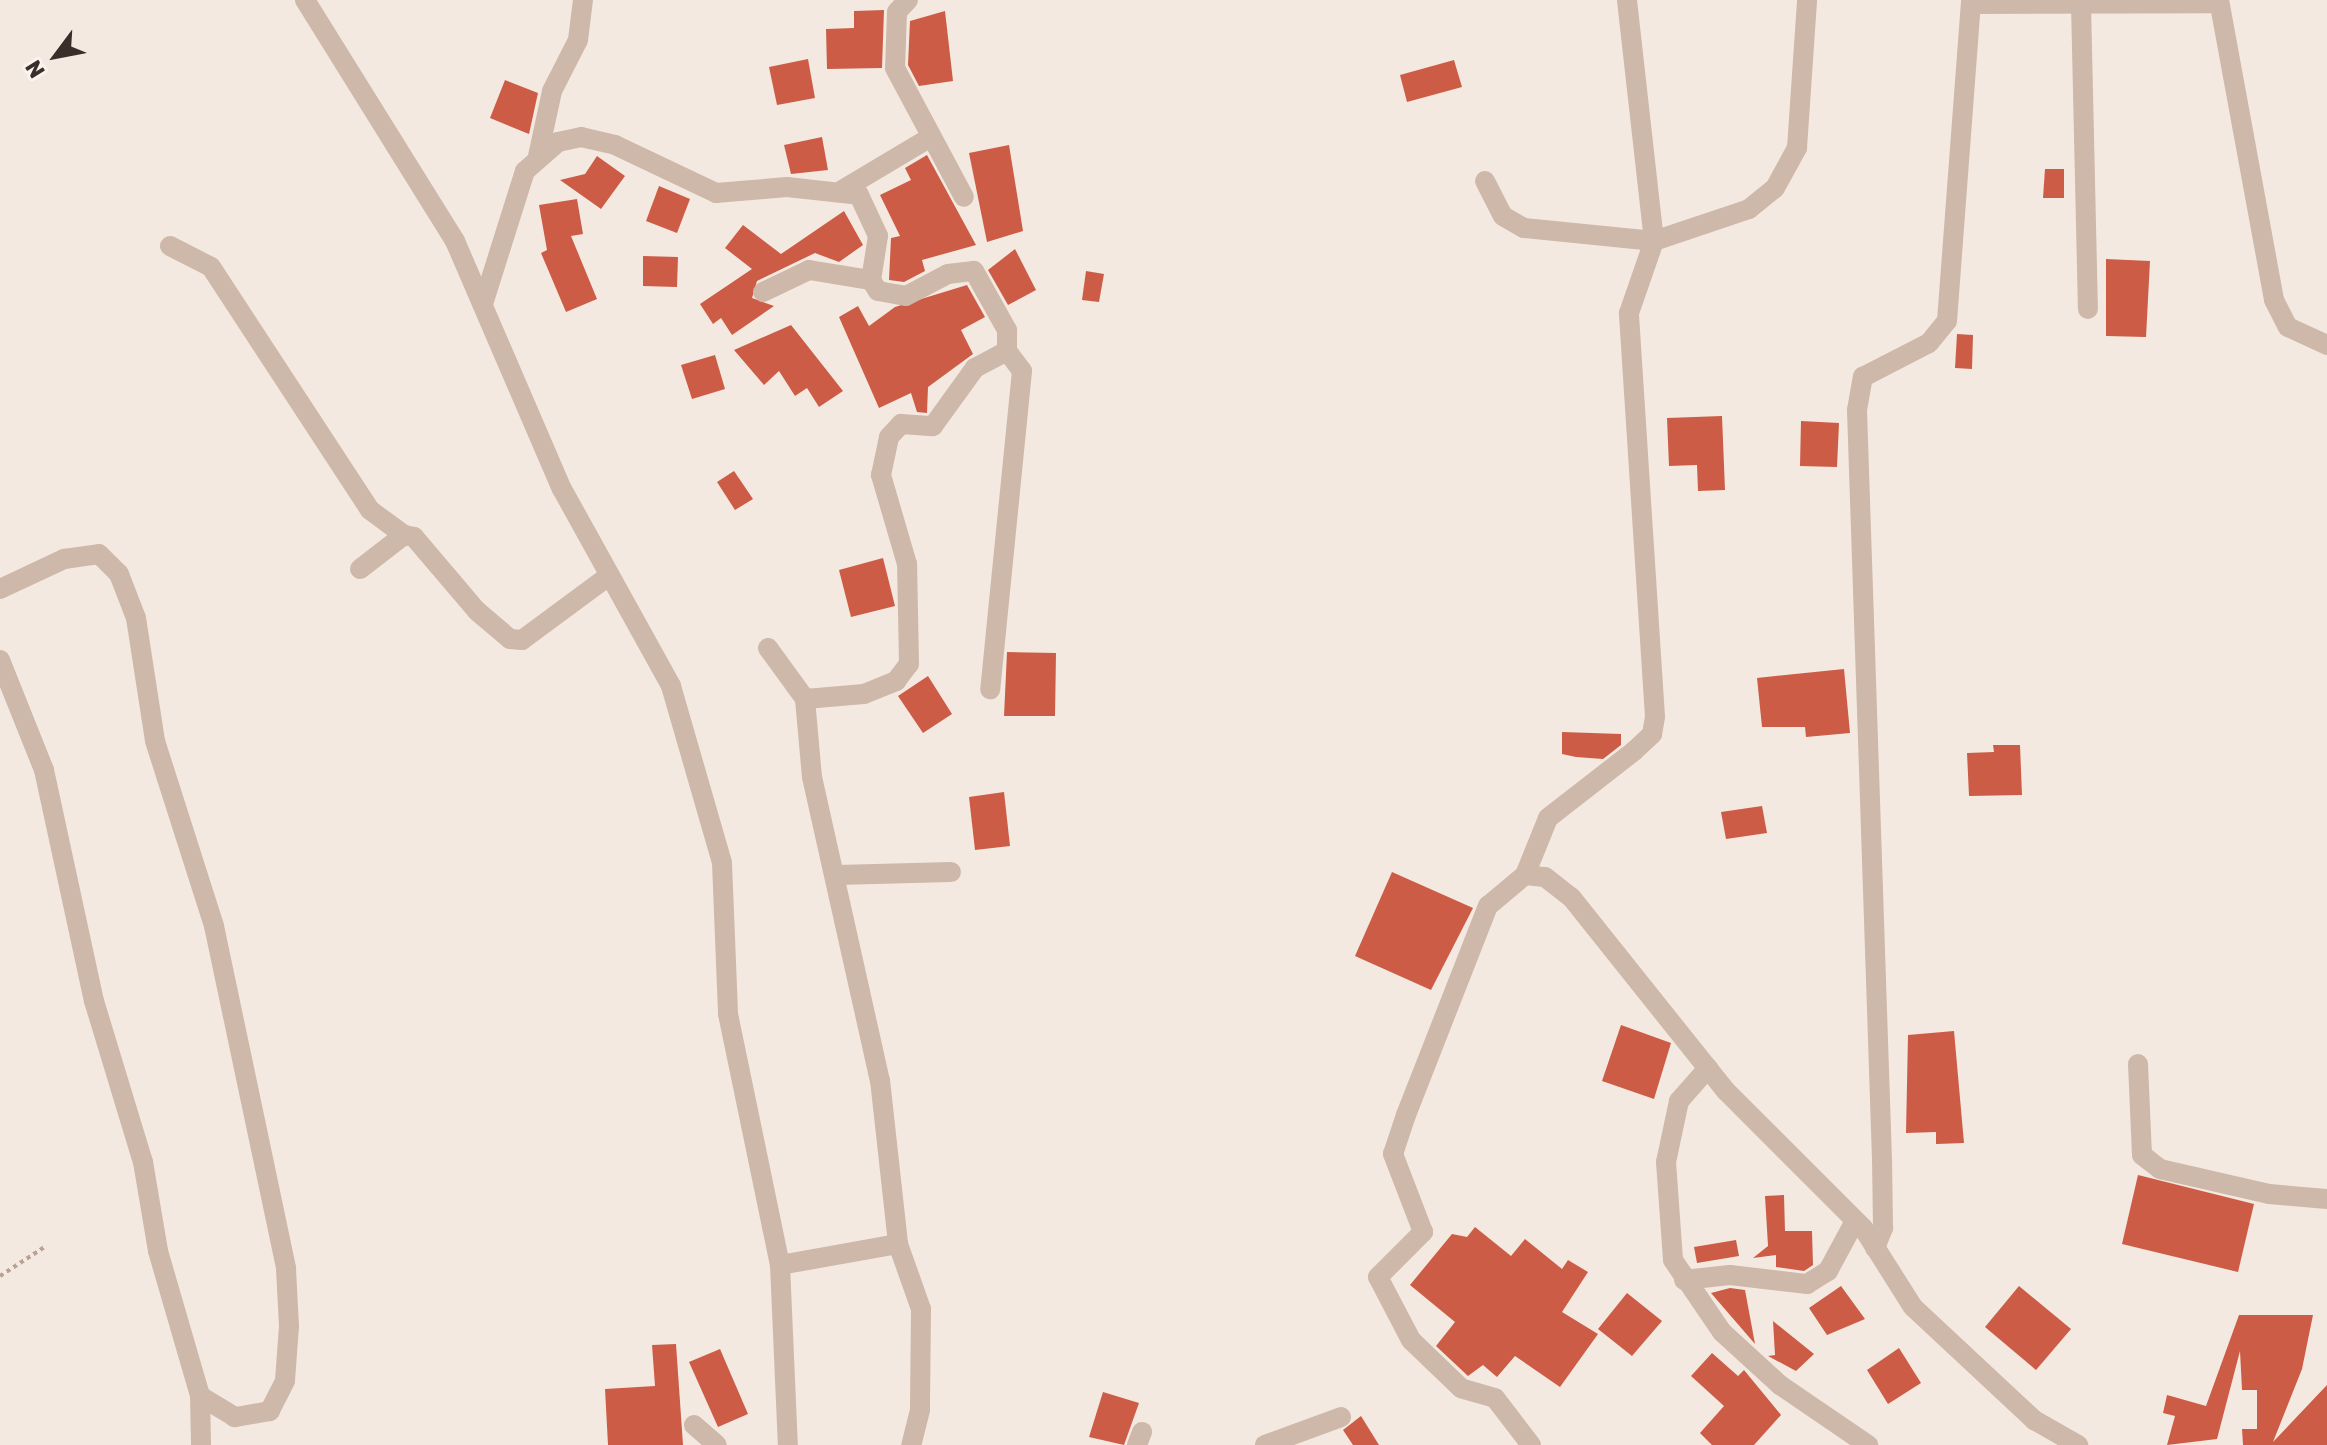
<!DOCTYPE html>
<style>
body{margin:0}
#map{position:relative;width:2327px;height:1445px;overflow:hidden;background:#f4e9e0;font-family:Rubik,sans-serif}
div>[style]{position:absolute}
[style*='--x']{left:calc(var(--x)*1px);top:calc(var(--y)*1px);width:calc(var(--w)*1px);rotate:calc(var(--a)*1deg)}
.building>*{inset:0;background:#cc5c46}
.path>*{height:4px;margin-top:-2px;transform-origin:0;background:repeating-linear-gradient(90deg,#baa194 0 4px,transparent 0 8px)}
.minor>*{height:20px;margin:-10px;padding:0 10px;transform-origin:10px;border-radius:10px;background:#ceb8aa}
span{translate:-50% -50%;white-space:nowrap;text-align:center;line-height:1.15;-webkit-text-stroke:7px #fbf3ed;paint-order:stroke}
.north{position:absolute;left:16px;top:16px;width:80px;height:80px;-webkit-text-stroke:6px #fbf3ed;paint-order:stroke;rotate:238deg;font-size:22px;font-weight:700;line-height:32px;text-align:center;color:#3b2e2a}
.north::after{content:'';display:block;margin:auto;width:28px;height:36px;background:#3b2e2a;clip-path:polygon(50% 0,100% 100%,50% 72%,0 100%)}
</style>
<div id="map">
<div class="building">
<div style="clip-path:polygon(884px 10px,882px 68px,827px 69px,826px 29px,854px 28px,854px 11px)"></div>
<div style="clip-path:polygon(945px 11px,953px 81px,919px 86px,908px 65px,910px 21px)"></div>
<div style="clip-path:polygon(808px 59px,815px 98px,777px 105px,769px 67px)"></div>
<div style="clip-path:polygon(1454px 60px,1462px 87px,1407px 102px,1400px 75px)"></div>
<div style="clip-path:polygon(505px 80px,538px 93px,529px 134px,490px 118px)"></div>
<div style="clip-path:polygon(822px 137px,828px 170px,791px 174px,784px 145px)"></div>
<div style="clip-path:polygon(1009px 145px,1023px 231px,987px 242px,969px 153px)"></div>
<div style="clip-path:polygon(927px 155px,976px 245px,922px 260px,925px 271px,904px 282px,889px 280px,891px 238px,900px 236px,880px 195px,911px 180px,905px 168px)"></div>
<div style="clip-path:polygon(597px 156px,625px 176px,601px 209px,560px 180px,585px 174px)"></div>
<div style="clip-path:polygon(2045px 169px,2064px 169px,2064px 198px,2043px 198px)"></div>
<div style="clip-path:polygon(659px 186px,690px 199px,677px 233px,646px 221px)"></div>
<div style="clip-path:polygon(577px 199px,583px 234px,571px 236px,597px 299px,566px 312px,541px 253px,547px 250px,539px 205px)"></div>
<div style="clip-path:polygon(844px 211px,863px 245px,839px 262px,815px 253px,757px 281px,752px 298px,774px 306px,732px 335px,721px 318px,713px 324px,700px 304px,752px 269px,725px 248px,743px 225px,781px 254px)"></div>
<div style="clip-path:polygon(1015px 249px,1036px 290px,1008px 305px,988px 270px)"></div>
<div style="clip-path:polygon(643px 256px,678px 257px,677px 287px,643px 286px)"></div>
<div style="clip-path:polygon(2106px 259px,2150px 261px,2146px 337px,2106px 336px)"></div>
<div style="clip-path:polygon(1086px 271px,1104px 274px,1099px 302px,1082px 300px)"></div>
<div style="clip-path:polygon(967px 285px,985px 317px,961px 330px,973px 354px,928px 387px,927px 413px,917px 412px,911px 393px,879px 408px,839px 317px,858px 306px,869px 326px,895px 307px)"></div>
<div style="clip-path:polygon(791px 325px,843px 391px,819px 407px,807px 388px,795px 396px,779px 371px,764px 385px,734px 350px)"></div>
<div style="clip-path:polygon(1957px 334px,1973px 335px,1972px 369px,1955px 368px)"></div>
<div style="clip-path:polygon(715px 355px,725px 389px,692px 399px,681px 365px)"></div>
<div style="clip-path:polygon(1722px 416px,1725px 490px,1698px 491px,1697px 465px,1669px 466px,1667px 418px)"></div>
<div style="clip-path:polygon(1801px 421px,1839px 423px,1837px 467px,1800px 466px)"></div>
<div style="clip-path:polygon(734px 471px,753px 499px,735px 510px,717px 482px)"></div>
<div style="clip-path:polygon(883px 558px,895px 606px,851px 617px,839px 570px)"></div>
<div style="clip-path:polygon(1007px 652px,1056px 653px,1055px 716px,1004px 716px)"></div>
<div style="clip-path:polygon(1844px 669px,1850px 733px,1806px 737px,1805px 727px,1762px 727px,1757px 678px)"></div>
<div style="clip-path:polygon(928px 676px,952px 714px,923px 733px,898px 696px)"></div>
<div style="clip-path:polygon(1562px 732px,1621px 734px,1621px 745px,1603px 759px,1576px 757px,1562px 754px)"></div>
<div style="clip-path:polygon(1993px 745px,2020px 745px,2022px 795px,1969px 796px,1967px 753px,1994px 752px)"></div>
<div style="clip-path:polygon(1004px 792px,1010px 846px,975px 850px,969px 797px)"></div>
<div style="clip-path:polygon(1762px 806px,1767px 833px,1726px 839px,1721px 812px)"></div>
<div style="clip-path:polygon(1392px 872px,1473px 908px,1431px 990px,1355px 956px)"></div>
<div style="clip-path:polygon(1621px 1025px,1671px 1043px,1654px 1099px,1602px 1081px)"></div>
<div style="clip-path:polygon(1954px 1031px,1964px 1143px,1936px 1144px,1936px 1132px,1906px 1133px,1908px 1035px)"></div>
<div style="clip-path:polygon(2138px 1175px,2254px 1204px,2238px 1272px,2122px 1244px)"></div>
<div style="clip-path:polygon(1784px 1195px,1785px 1231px,1812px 1231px,1813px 1265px,1804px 1271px,1776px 1267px,1776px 1255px,1753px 1258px,1768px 1246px,1765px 1196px)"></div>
<div style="clip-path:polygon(1475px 1227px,1511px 1256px,1525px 1239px,1562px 1269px,1568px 1260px,1588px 1272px,1562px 1312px,1598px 1334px,1560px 1387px,1515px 1356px,1497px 1377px,1483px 1365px,1468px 1376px,1436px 1346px,1455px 1322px,1410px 1285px,1452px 1234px,1467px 1237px)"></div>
<div style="clip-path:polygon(1736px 1240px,1739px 1256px,1697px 1263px,1694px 1247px)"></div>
<div style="clip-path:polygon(1841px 1286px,1865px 1319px,1827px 1335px,1809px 1308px)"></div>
<div style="clip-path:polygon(2019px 1286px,2071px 1329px,2036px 1370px,1985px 1327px)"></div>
<div style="clip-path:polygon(1730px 1288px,1745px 1290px,1755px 1344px,1711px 1293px)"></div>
<div style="clip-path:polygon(1627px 1293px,1662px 1321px,1632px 1356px,1598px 1329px)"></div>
<div style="clip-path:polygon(2239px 1315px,2313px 1315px,2302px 1369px,2273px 1442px,2327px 1385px,2327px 1445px,2243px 1445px,2242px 1429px,2257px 1429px,2257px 1390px,2242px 1390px,2240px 1351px,2217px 1439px,2167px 1445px,2175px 1416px,2163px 1413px,2167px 1395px,2206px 1406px)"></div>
<div style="clip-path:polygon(1773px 1321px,1814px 1354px,1796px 1371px,1768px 1356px,1775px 1355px)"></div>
<div style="clip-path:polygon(676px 1344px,683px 1445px,608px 1445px,605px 1389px,655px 1386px,652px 1345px)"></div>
<div style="clip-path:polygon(1899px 1348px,1921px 1383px,1888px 1404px,1867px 1370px)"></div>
<div style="clip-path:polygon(720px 1349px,748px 1414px,718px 1427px,689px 1362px)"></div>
<div style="clip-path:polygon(1712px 1353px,1738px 1376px,1744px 1370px,1781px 1415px,1754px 1445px,1712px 1445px,1700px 1433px,1724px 1406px,1691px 1376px)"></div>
<div style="clip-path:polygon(1103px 1392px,1139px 1403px,1124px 1445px,1089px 1437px)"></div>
<div style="clip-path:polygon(1361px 1416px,1379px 1445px,1353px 1445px,1343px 1430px)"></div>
</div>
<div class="path">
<div style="--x:0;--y:1276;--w:55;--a:-33.1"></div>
</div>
<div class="minor">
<div style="--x:305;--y:0;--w:284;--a:58.1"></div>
<div style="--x:455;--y:241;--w:270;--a:66.7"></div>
<div style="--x:562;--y:489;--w:225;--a:61"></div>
<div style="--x:671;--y:686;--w:184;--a:73.9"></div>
<div style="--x:722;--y:863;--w:151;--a:87.7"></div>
<div style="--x:728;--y:1014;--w:256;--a:78.3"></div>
<div style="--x:780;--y:1265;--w:180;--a:87.5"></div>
<div style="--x:908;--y:0;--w:16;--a:133"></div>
<div style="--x:897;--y:12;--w:56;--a:92"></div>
<div style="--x:895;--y:68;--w:146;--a:61.9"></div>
<div style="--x:2219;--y:0;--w:305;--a:79.6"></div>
<div style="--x:2274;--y:300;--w:30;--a:63"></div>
<div style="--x:2288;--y:327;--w:43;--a:24.8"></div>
<div style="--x:1971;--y:4;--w:248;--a:-0.2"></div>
<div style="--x:2081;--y:4;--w:305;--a:88.7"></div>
<div style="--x:538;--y:156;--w:66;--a:-77.8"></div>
<div style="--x:552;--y:91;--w:57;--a:-63"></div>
<div style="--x:578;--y:40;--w:40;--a:-82.9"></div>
<div style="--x:1485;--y:181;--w:39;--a:63"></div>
<div style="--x:1503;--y:216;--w:24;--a:30"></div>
<div style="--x:1524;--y:228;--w:131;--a:5.7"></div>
<div style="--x:1654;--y:241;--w:100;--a:-18.6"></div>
<div style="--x:1749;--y:209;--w:33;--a:-39"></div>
<div style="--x:1775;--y:188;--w:46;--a:-61.2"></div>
<div style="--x:1797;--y:148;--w:148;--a:-86.1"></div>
<div style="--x:842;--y:190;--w:104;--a:-30.8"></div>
<div style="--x:170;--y:246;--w:46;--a:27.1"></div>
<div style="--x:211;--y:267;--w:290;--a:56.8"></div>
<div style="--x:370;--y:510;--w:42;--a:36.3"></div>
<div style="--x:763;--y:292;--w:51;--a:-25.6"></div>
<div style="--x:809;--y:270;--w:63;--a:9.2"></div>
<div style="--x:483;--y:304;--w:139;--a:-72.5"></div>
<div style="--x:525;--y:171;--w:44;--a:-41.3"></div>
<div style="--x:558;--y:142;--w:24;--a:-12"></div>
<div style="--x:581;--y:137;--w:35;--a:13"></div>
<div style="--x:615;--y:145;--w:112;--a:25.4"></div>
<div style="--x:716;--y:193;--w:71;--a:-4.8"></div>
<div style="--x:787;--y:187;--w:72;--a:6.3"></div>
<div style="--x:859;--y:195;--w:45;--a:65.1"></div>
<div style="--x:878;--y:236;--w:45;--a:99"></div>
<div style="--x:871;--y:280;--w:13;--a:58"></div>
<div style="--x:878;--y:291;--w:28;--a:10"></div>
<div style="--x:906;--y:296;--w:47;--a:-27.6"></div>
<div style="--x:948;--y:274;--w:26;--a:-7"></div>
<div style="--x:974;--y:271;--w:68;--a:60.8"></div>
<div style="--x:1007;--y:330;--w:21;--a:90"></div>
<div style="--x:360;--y:569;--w:56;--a:-37.7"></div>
<div style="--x:404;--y:535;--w:10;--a:11"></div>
<div style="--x:414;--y:537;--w:97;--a:49.6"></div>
<div style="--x:477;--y:611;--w:43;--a:40.3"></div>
<div style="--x:510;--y:639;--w:12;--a:5"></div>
<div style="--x:522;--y:640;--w:109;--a:-36.5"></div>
<div style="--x:0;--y:589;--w:71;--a:-25.1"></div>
<div style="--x:64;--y:559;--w:35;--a:-8"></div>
<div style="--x:99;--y:554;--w:28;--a:45"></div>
<div style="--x:119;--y:574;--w:47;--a:68.9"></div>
<div style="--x:136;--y:618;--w:124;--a:81.2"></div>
<div style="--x:155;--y:741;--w:194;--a:72.3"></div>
<div style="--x:214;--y:926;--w:350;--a:78.1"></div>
<div style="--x:286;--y:1269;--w:57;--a:87"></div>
<div style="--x:289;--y:1326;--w:55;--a:94.2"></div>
<div style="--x:285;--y:1381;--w:34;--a:117"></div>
<div style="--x:270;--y:1411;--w:36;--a:170"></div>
<div style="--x:235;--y:1417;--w:41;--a:-149"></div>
<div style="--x:768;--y:648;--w:63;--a:54"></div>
<div style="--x:805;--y:699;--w:78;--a:84.9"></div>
<div style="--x:812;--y:777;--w:311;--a:77.4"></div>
<div style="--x:880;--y:1080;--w:165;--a:83.7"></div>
<div style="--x:898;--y:1244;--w:69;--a:70.5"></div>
<div style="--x:921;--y:1309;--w:101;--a:90.6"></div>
<div style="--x:920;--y:1410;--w:36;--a:104"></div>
<div style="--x:0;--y:660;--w:118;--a:68.2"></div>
<div style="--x:44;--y:770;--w:236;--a:77.8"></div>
<div style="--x:94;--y:1001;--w:168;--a:73.1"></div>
<div style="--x:143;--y:1162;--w:90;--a:80.4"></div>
<div style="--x:158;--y:1251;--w:151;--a:73.8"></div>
<div style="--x:200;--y:1396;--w:49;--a:88.8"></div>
<div style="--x:805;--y:699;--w:59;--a:-4.8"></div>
<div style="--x:864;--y:694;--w:35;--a:-22"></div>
<div style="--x:896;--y:681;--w:21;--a:-53"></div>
<div style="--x:909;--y:664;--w:100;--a:-91.1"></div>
<div style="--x:907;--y:564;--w:93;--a:-106.3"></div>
<div style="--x:881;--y:475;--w:39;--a:-78"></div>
<div style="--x:889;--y:437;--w:18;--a:-47"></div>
<div style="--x:901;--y:424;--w:32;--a:4"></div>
<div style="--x:933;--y:426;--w:72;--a:-54.1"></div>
<div style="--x:975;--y:368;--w:36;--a:-28"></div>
<div style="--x:1007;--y:351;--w:25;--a:53"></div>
<div style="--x:1022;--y:371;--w:320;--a:95.7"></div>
<div style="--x:837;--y:875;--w:114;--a:-1.5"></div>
<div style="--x:1525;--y:875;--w:61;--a:-68"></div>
<div style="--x:1548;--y:818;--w:109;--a:-37.9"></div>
<div style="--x:1634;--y:751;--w:25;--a:-43"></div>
<div style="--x:1652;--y:734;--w:17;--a:-80"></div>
<div style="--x:1655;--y:717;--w:405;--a:-93.7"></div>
<div style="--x:1629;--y:313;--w:76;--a:-70.9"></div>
<div style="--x:1654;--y:241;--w:243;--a:-96.4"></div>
<div style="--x:2138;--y:1064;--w:91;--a:87.5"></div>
<div style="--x:2142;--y:1155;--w:23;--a:38"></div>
<div style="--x:2160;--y:1169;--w:112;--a:12.9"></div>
<div style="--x:2269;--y:1194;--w:58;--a:4.9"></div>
<div style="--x:1708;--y:1068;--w:44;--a:131.3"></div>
<div style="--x:1679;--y:1101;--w:62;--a:102"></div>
<div style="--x:1666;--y:1162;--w:98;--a:85.9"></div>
<div style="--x:1673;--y:1260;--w:87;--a:55.8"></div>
<div style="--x:1722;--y:1332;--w:79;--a:42.4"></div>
<div style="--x:1780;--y:1385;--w:107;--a:34.3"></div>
<div style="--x:1875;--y:1248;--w:22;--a:-68"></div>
<div style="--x:1883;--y:1228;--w:68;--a:-90.8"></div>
<div style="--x:1882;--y:1160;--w:750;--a:-91.91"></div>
<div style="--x:1857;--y:410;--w:34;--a:-80"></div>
<div style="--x:1863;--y:377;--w:74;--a:-27.3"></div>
<div style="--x:1929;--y:343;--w:28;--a:-51"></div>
<div style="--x:1947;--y:321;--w:322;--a:-85.7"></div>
<div style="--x:780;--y:1265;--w:120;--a:-10.1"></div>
<div style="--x:1684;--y:1280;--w:46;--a:-6.2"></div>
<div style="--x:1730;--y:1275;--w:78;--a:6.7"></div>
<div style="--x:1807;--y:1284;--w:25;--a:-32"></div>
<div style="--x:1828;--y:1271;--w:57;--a:-61.6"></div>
<div style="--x:694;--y:1425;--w:30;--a:41"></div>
<div style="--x:1137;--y:1445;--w:14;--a:-69"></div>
<div style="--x:1265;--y:1445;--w:81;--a:-20.2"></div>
<div style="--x:1531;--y:1445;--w:59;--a:-127.5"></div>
<div style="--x:1495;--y:1398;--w:35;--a:-164"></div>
<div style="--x:1461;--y:1388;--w:69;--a:-136.2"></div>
<div style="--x:1411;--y:1340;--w:71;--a:-117.6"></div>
<div style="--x:1378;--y:1277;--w:64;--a:-45"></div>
<div style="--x:1423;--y:1232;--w:84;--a:-111"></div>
<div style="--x:1393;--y:1154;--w:41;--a:-71.6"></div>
<div style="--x:1406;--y:1115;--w:225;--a:-68.6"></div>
<div style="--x:1488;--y:906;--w:48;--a:-40"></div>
<div style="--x:1525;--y:875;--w:20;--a:6"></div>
<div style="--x:1545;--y:877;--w:33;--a:38"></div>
<div style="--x:1571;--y:897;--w:248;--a:51.4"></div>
<div style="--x:1726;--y:1091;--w:194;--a:45"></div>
<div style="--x:1863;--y:1228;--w:93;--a:57.7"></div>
<div style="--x:1913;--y:1307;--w:166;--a:43"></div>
<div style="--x:2034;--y:1420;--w:51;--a:29.6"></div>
</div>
<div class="north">N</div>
</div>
